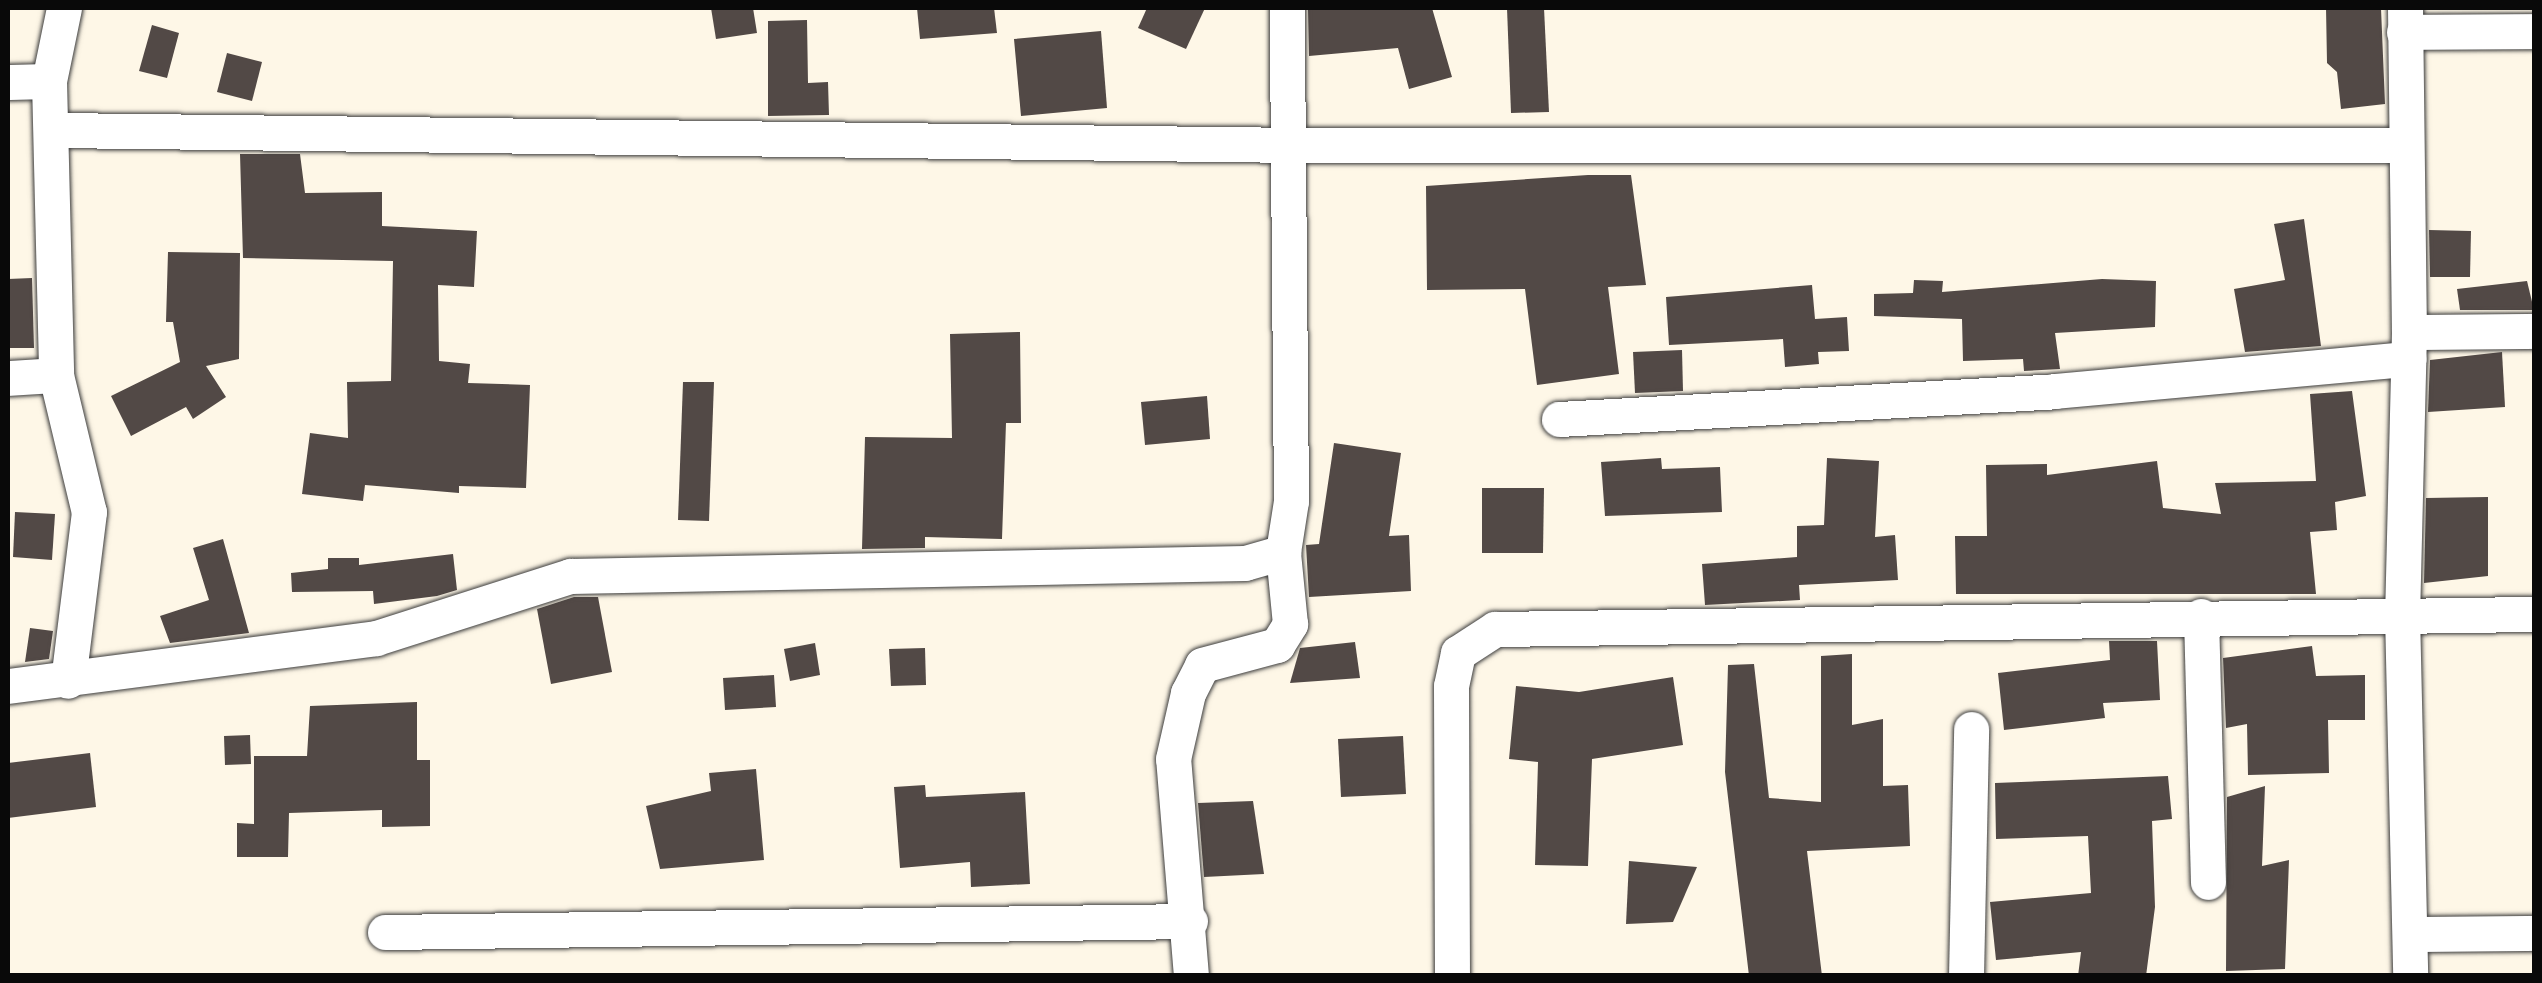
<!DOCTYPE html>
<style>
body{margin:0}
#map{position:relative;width:2542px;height:983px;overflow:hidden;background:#fef7e7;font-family:"PT Serif",serif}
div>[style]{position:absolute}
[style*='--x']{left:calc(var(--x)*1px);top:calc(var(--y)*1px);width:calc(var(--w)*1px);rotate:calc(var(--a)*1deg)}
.building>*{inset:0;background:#524946}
.roads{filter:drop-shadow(0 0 2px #3c3c3c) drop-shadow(0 0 2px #3c3c3c)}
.minor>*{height:35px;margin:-17.5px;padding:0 17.5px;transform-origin:17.5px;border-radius:17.5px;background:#fff}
span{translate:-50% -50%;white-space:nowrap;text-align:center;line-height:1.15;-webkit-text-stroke:10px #fff;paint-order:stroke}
.frame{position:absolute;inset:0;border:10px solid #090909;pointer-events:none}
</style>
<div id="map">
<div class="building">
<div style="clip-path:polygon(711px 8px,753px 8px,757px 33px,716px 39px)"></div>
<div style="clip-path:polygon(917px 8px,994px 8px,997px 33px,920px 39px)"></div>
<div style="clip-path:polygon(1147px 8px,1205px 8px,1186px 49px,1138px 28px)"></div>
<div style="clip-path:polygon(1432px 8px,1452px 77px,1409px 89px,1398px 48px,1309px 56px,1308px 10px)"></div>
<div style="clip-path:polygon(1507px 8px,1544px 8px,1549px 112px,1511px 113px)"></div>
<div style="clip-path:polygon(2326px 8px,2381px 8px,2385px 104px,2341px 109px,2337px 72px,2327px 63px)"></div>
<div style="clip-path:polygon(807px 20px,808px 83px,828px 82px,829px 115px,768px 116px,768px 21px)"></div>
<div style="clip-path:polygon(152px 25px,179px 33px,167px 78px,139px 71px)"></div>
<div style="clip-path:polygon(1101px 31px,1107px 108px,1021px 116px,1014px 39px)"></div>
<div style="clip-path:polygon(227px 53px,262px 62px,252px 101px,217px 92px)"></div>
<div style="clip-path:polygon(240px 154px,300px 154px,305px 193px,382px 192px,382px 226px,477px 231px,474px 287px,438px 285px,439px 361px,470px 364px,468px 383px,530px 385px,526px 488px,459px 486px,459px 493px,365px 485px,363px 501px,302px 494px,310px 433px,348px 438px,347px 382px,391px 381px,393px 261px,243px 258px)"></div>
<div style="clip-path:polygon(1588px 175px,1631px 175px,1646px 285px,1608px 287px,1619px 374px,1537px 385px,1525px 289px,1427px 290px,1426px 186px)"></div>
<div style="clip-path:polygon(2304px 219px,2321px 346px,2245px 352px,2234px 289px,2285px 280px,2274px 224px)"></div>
<div style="clip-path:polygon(2429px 230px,2471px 231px,2470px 277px,2430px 277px)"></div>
<div style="clip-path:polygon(168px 252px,240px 253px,239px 359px,206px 366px,226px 397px,193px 419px,186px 407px,131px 436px,111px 396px,180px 362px,173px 322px,166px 322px)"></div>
<div style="clip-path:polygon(32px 278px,34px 348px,8px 348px,8px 279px)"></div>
<div style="clip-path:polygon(2102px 279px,2156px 281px,2155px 327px,2055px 333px,2060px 369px,2024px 371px,2023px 359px,1963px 361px,1962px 319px,1874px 316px,1874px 294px,1913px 293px,1914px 280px,1943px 281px,1942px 292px)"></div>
<div style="clip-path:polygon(2527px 281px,2534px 310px,2460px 310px,2457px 289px)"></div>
<div style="clip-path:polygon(1812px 285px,1815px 319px,1847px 317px,1849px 351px,1818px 352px,1819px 364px,1785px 367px,1783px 339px,1669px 345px,1666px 297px)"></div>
<div style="clip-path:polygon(1020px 332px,1021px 423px,1006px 423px,1002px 539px,925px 537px,925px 548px,862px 549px,865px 437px,952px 438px,950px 334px)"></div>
<div style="clip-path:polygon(1682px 350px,1683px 391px,1635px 393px,1633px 352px)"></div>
<div style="clip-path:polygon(2502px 352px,2505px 407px,2428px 412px,2430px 360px)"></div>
<div style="clip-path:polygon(683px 382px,714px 382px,709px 521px,678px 520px)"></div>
<div style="clip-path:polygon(2352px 391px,2366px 496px,2335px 502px,2337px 530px,2310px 532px,2316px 594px,1956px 594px,1955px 536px,1987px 536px,1986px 465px,2047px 464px,2047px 475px,2157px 461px,2163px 508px,2221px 514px,2215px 483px,2316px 481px,2310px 394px)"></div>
<div style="clip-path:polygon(1207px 396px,1210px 439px,1145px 445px,1141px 402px)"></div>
<div style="clip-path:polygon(1334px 443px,1401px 453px,1389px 536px,1409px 535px,1411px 591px,1309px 597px,1306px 545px,1319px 544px)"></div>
<div style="clip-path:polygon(1661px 458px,1662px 469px,1720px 467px,1722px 512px,1605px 516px,1601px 462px)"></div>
<div style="clip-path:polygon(1827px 458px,1879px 461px,1875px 537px,1895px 535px,1898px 580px,1799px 585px,1800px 600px,1705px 605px,1702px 564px,1797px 557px,1797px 526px,1824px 525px)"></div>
<div style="clip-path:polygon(1482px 488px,1544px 488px,1543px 553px,1482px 553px)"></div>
<div style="clip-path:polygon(2488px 497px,2488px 576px,2424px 583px,2426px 498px)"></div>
<div style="clip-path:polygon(15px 512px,55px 514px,52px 560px,13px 557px)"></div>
<div style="clip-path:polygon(223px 539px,249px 633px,170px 643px,160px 616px,209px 600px,193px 548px)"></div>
<div style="clip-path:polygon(453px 554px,457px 590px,437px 596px,374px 604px,373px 591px,292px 592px,291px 573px,328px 569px,328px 558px,359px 558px,359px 565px)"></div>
<div style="clip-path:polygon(574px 597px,598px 597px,612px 672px,551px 684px,537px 609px)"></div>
<div style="clip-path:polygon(30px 628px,53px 631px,49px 659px,25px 662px)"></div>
<div style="clip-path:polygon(2109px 641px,2157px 641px,2160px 700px,2103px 703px,2105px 718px,2004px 730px,1998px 673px,2110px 660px)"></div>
<div style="clip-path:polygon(1355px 642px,1360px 678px,1290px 683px,1300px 648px)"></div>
<div style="clip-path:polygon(815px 643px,820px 675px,790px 681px,784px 649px)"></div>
<div style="clip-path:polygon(2312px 646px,2316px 676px,2365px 675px,2365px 720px,2328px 720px,2329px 773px,2248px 775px,2247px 724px,2226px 728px,2223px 658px)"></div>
<div style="clip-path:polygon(925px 648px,926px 685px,891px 686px,889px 649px)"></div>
<div style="clip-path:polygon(1852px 654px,1852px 725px,1883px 719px,1883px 786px,1908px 785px,1910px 846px,1807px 851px,1822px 976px,1749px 976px,1725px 772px,1728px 665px,1754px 664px,1769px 798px,1821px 802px,1821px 656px)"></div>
<div style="clip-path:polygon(774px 675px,776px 707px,725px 710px,723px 678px)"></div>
<div style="clip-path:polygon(1673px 677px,1683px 745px,1592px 759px,1588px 866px,1535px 865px,1538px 762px,1509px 759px,1516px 686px,1579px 692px)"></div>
<div style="clip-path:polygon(417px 702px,417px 760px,430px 760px,430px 826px,382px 827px,382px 810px,289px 813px,288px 857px,237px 857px,237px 823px,254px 824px,254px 756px,307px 756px,310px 706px)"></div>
<div style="clip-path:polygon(250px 735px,251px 764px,225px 765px,224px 736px)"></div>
<div style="clip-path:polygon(1403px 736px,1406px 794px,1341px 797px,1338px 739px)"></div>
<div style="clip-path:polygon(90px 753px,96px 807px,8px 818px,8px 763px)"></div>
<div style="clip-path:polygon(756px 769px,764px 860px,660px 869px,646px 806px,711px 791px,709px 773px)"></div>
<div style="clip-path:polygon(2168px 776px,2172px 819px,2152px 821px,2155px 907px,2146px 976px,2078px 976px,2081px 952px,1996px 960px,1990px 902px,2091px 893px,2088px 836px,1996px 839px,1995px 783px)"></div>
<div style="clip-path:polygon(925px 785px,926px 797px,1025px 792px,1030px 884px,971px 887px,970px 862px,900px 868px,894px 787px)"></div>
<div style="clip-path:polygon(2265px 786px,2262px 866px,2289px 860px,2285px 969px,2226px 971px,2227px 797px)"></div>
<div style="clip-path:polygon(1253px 801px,1264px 874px,1204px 877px,1198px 803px)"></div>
<div style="clip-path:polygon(1629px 861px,1697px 867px,1673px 922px,1626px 924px)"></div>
</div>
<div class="roads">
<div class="minor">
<div style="--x:64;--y:8;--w:75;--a:101.6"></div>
<div style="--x:49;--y:81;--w:294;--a:88.6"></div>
<div style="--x:56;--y:375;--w:141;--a:76.5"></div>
<div style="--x:89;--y:512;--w:170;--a:97.1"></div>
<div style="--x:2405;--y:8;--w:324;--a:89.3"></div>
<div style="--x:2409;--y:332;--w:281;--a:91.4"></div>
<div style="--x:2402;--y:613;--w:363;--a:88.7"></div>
<div style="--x:2404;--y:32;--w:130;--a:-0.4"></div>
<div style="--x:8;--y:82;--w:41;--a:-1.4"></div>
<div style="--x:55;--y:130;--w:1237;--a:0.69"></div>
<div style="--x:1292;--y:145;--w:1114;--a:0"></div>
<div style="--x:2409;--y:332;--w:125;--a:-0.5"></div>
<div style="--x:8;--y:378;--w:48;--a:-3.6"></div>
<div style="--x:1559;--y:419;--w:496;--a:-3.2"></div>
<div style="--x:2054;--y:391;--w:356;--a:-5.2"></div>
<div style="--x:2201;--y:616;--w:266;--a:88.5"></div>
<div style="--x:8;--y:686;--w:371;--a:-7.4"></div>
<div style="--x:376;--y:638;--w:204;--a:-17.7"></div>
<div style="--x:570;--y:576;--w:675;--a:-1.1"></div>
<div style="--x:1245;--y:563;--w:40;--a:-16"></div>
<div style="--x:385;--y:932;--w:805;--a:-0.78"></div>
<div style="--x:2410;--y:934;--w:124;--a:-0.5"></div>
<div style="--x:1191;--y:976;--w:218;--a:-94.7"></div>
<div style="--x:1173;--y:759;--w:68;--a:-77.2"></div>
<div style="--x:1188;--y:693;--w:31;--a:-63"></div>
<div style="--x:1202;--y:665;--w:78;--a:-14.9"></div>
<div style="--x:1277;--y:645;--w:25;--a:-58"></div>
<div style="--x:1290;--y:624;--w:72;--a:-95.6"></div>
<div style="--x:1283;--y:552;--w:52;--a:-81.1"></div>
<div style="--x:1291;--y:501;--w:493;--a:-90.5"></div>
<div style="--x:1452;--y:976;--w:290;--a:-90.2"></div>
<div style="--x:1451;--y:686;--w:34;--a:-78"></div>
<div style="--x:1458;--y:653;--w:44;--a:-33"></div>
<div style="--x:1495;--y:629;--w:1039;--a:-0.83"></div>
<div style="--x:1966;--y:976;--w:247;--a:-88.8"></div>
</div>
</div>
<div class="frame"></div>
</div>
